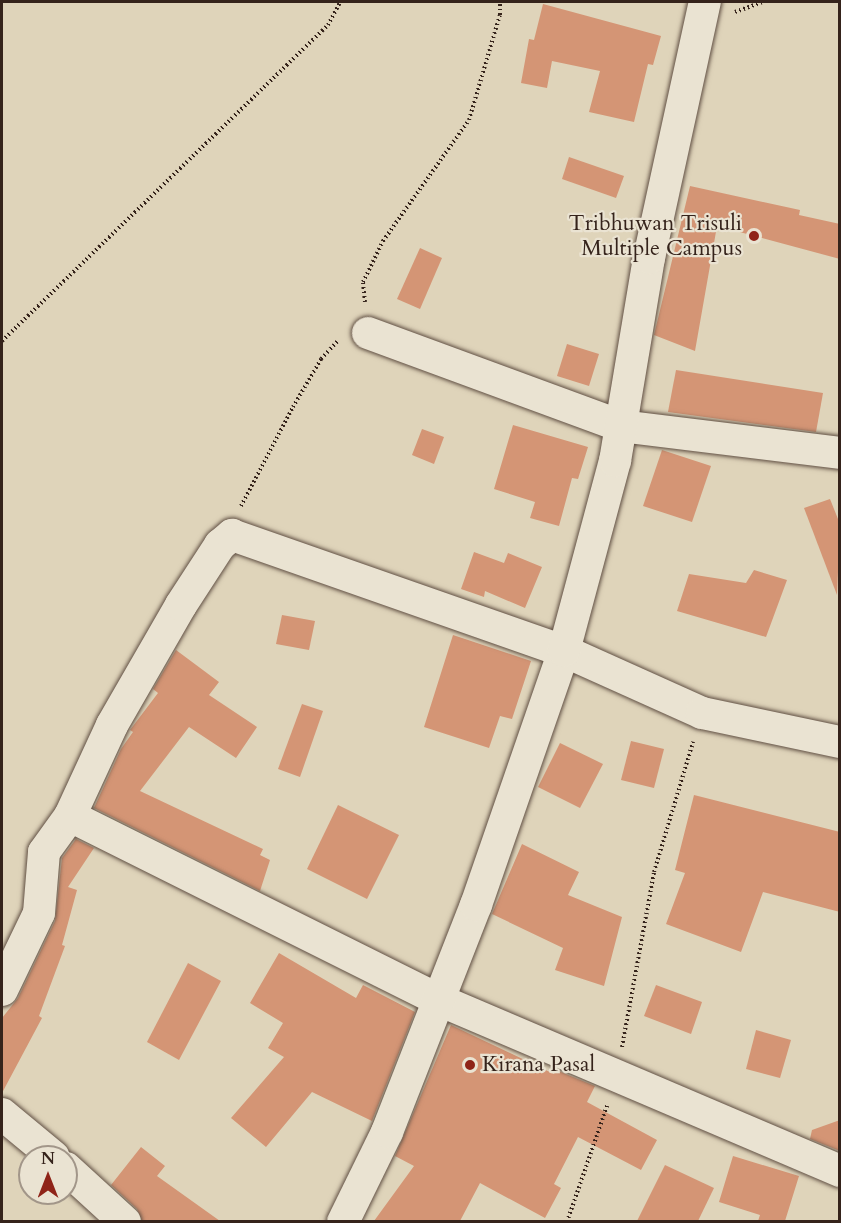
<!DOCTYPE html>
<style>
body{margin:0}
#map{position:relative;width:841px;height:1223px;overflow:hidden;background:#dfd4ba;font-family:Cardo,serif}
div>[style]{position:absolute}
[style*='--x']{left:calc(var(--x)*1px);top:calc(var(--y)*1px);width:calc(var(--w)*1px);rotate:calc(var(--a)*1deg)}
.building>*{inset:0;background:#d49575}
.path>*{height:4px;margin-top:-2px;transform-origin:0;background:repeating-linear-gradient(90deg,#35231b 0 1.5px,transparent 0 4.5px)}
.roads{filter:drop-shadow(0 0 2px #604f43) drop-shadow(0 0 2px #604f43)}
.street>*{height:32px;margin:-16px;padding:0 16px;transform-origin:16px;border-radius:16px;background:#eae3d2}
.dots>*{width:16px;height:16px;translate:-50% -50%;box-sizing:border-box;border:3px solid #eae3d2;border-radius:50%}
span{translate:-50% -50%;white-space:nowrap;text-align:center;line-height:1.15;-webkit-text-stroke:4.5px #eae3d2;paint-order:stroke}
.poi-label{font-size:22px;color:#35231b}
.right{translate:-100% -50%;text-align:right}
.left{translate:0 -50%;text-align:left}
.frame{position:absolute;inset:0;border:3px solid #35231b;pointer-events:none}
.north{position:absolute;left:18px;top:1145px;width:60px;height:60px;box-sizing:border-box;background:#eae3d2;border:2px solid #a29689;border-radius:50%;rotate:0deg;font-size:16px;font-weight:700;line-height:24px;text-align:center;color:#35231b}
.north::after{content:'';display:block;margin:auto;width:21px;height:27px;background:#8f2418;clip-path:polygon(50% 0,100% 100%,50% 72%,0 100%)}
</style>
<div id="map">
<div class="building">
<div style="clip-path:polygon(543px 4px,661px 36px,653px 65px,648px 64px,634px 122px,589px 112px,600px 71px,552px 61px,547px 88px,521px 83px,529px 39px,534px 40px)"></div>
<div style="clip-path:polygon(569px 157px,624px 176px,616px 198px,562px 179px)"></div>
<div style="clip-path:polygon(690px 186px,800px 210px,799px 215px,840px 224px,840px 259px,717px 226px,695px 351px,654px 335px)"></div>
<div style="clip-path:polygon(420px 248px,442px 258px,420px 309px,397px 299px)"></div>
<div style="clip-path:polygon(567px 344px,599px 354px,589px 386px,557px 376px)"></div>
<div style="clip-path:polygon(676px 370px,823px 393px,816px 432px,668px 412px)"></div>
<div style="clip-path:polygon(513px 425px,588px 447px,578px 479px,572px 478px,559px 526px,530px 518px,535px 502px,494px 489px)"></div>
<div style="clip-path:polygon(422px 429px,444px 437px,434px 464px,412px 455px)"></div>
<div style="clip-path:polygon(662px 450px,711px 466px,692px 522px,643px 506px)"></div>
<div style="clip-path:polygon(830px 499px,840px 524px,837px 595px,804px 508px)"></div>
<div style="clip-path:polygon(474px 552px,504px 563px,508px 553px,542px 567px,525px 608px,485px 591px,484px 597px,461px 589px)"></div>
<div style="clip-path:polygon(754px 570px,787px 580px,766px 637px,677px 611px,689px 574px,746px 583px)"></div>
<div style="clip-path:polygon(282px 615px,315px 621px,309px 650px,276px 644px)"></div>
<div style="clip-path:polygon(453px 635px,531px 661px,512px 719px,500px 716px,489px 748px,424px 727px)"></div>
<div style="clip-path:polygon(176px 650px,219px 682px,209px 695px,257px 727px,236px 758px,189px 727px,140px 791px,263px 849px,260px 855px,270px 860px,260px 891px,94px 808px,121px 749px,133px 732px,130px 730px,158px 693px,153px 689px)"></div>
<div style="clip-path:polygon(302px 704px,323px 711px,300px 777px,278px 769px)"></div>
<div style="clip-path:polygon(631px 741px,664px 749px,654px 788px,621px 780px)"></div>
<div style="clip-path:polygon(560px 743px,603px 764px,580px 808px,538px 787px)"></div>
<div style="clip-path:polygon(694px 795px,840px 832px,840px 912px,763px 892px,741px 952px,666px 924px,685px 873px,675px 870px)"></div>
<div style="clip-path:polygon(338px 805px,399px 835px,367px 899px,307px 869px)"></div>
<div style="clip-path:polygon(76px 839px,94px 848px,68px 887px,77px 890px,62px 945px,65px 946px,39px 1016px,42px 1018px,2px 1093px,2px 1018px,18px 998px,55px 921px,62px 858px)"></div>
<div style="clip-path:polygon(522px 844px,579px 872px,568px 895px,622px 917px,604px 986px,555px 970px,563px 948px,492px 914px)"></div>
<div style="clip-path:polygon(279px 953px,356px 998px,363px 985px,415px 1012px,372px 1121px,312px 1092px,266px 1147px,231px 1118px,284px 1057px,268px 1048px,283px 1023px,250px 1003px)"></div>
<div style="clip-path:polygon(188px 963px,221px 981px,179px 1060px,147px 1042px)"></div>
<div style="clip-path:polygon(656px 985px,702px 1002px,691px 1034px,644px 1016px)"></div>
<div style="clip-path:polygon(451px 1025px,554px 1074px,556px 1070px,595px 1086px,587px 1102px,657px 1140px,641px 1170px,578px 1137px,554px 1184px,561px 1188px,545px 1218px,480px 1183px,460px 1221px,374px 1221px,414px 1166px,395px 1156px)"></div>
<div style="clip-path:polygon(756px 1030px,791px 1040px,780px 1078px,746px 1069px)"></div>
<div style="clip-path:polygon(840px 1120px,840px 1151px,810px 1139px,812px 1130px)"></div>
<div style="clip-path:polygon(141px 1147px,165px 1166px,157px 1176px,220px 1221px,142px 1221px,137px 1209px,111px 1185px)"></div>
<div style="clip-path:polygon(733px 1156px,799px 1176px,785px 1221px,758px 1221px,760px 1215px,719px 1202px)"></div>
<div style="clip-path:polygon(665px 1165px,714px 1188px,698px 1221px,637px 1221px)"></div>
</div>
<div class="path">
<div style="--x:735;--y:12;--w:29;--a:-20"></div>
<div style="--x:365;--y:302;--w:20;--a:-96"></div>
<div style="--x:363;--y:282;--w:46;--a:-64"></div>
<div style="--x:383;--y:241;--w:148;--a:-54.6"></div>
<div style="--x:469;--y:120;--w:109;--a:-73.6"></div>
<div style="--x:500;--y:15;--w:13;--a:-90"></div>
<div style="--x:2;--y:341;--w:454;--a:-44.1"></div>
<div style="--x:328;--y:25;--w:26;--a:-62"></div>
<div style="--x:241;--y:506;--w:112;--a:-62.3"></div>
<div style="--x:293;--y:407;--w:56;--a:-59.7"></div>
<div style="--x:321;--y:359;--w:26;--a:-47"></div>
<div style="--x:622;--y:1047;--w:178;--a:-79.6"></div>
<div style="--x:654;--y:872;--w:136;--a:-73.3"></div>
<div style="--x:567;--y:1222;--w:123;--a:-71"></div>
</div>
<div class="roads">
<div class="street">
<div style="--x:368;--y:333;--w:270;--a:20.2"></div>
<div style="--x:621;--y:426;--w:221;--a:7"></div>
<div style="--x:70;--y:816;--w:100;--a:-65.2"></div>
<div style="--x:112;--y:725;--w:138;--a:-60.1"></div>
<div style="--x:181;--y:605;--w:72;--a:-57"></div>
<div style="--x:220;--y:545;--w:16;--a:-40"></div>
<div style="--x:232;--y:535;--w:352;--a:19.3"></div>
<div style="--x:564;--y:651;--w:151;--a:24.2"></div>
<div style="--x:702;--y:713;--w:141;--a:11.9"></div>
<div style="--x:2;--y:990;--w:85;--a:-64.3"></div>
<div style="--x:39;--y:913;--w:61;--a:-85.3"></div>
<div style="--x:44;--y:852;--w:44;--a:-54.2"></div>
<div style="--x:70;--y:816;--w:412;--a:26.5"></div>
<div style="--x:439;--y:1000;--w:436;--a:23.1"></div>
<div style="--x:2;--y:1114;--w:67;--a:39.6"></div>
<div style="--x:66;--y:1168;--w:80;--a:42.5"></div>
<div style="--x:343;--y:1222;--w:100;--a:-63.9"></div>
<div style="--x:387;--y:1132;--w:244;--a:-68.6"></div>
<div style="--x:476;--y:905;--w:269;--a:-70.9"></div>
<div style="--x:564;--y:651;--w:197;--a:-75"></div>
<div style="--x:615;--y:461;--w:206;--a:-80.5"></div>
<div style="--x:649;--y:258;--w:262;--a:-77.7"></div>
</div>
</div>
<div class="dots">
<div style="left:754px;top:236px;background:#8f2418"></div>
<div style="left:470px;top:1065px;background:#8f2418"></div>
</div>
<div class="poi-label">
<span class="right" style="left:742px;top:236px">Tribhuwan Trisuli<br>Multiple Campus</span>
<span class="left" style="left:482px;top:1065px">Kirana Pasal</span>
</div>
<div class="frame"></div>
<div class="north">N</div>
</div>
